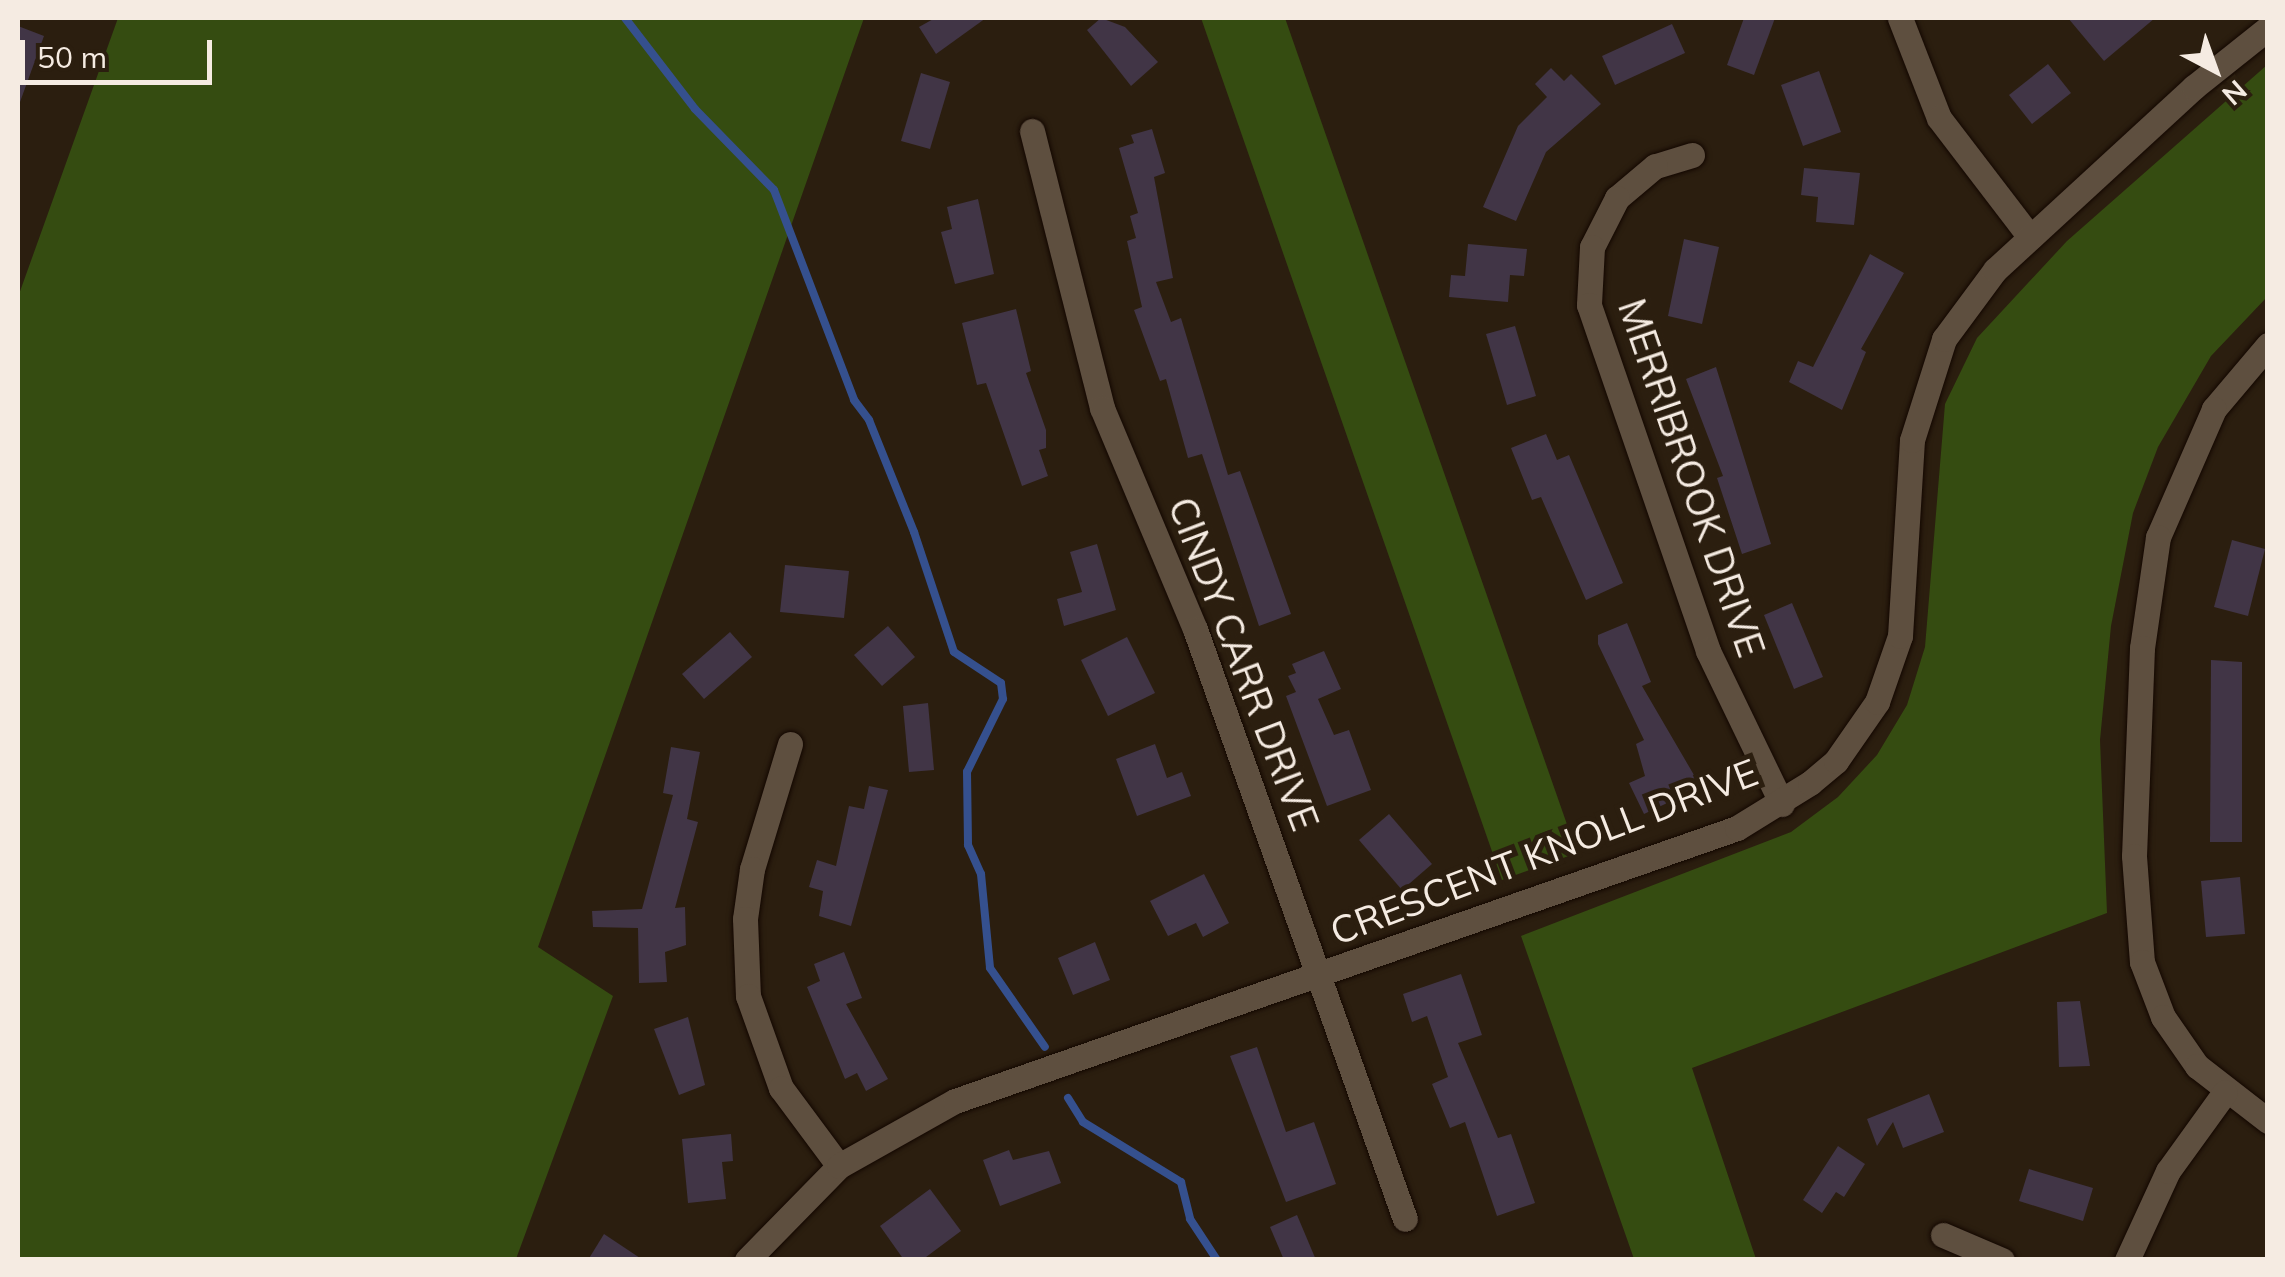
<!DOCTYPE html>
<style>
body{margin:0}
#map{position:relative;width:2285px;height:1277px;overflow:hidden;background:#2b1e0f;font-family:Mulish,sans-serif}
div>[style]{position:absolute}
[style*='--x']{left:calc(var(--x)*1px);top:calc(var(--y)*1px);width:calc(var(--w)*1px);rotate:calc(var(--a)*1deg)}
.green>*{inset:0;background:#354c11}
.stream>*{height:8px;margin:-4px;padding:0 4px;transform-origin:4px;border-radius:4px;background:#35508e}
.building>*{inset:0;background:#413546}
.roads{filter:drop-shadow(0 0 2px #130700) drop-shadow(0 0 2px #130700)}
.street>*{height:25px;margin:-12.5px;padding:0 12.5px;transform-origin:12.5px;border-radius:12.5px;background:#5e4f3f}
span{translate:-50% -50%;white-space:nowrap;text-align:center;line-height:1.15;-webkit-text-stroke:10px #2b1e0f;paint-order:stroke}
.street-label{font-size:38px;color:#f5ebe2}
.frame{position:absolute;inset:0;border:20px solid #f5ebe2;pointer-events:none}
.north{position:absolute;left:2165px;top:20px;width:100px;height:100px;-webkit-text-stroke:8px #2b1e0f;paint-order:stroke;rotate:139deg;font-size:28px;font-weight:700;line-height:40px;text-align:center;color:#f5ebe2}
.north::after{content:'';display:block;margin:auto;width:35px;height:45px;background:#f5ebe2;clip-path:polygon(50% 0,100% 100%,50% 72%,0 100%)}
.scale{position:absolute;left:20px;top:40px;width:192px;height:45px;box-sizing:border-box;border:5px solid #f5ebe2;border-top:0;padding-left:12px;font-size:30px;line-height:35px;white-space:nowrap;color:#f5ebe2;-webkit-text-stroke:8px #2b1e0f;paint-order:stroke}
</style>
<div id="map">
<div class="green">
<div style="clip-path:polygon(118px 18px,864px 18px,538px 947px,613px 996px,516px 1259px,18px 1259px,18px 297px)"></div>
<div style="clip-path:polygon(1201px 18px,1285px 18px,1577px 853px,1502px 880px)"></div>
<div style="clip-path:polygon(2267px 65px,2267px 297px,2211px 356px,2158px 447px,2133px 513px,2111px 626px,2100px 740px,2107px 913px,1692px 1068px,1756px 1259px,1634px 1259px,1521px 936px,1791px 832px,1838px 797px,1877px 755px,1907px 705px,1925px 647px,1945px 404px,1977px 338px,2067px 241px)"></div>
</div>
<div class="stream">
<div style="--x:625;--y:18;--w:115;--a:52.4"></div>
<div style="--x:695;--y:109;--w:113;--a:45.7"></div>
<div style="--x:774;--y:190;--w:225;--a:69.1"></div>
<div style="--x:854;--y:400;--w:25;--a:53"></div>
<div style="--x:869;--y:420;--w:121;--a:68.1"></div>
<div style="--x:914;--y:532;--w:126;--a:71.6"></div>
<div style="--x:954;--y:652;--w:56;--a:33.4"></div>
<div style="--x:1001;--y:683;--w:16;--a:83"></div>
<div style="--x:1003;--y:699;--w:81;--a:116.3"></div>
<div style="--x:967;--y:772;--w:73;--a:89.2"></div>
<div style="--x:968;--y:845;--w:32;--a:66"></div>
<div style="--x:981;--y:874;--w:94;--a:84.5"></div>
<div style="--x:990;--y:968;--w:96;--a:55.2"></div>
<div style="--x:1068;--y:1098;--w:28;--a:58"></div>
<div style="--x:1083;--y:1122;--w:115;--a:31.5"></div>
<div style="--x:1181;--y:1182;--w:38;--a:76"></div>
<div style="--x:1190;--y:1219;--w:49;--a:56.6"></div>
</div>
<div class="building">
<div style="clip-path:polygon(935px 18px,986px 18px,936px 54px,919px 27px)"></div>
<div style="clip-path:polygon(1101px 18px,1125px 27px,1158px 62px,1131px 86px,1087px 30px)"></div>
<div style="clip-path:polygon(1744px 18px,1775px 18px,1754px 75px,1727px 65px)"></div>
<div style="clip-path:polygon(2068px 18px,2155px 18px,2104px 61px)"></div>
<div style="clip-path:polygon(1672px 24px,1685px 53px,1615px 85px,1602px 56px)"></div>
<div style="clip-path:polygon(18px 26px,44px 36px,20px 102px,18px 101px)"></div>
<div style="clip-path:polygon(2048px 64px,2071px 93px,2032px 124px,2009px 95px)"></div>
<div style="clip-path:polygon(1551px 68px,1564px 81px,1571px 74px,1601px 104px,1546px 152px,1516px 221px,1483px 207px,1518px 126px,1547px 97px,1535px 84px)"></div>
<div style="clip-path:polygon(1819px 71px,1841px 132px,1803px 146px,1781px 85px)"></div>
<div style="clip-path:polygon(921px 73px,950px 82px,930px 149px,901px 141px)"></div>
<div style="clip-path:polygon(1152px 129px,1165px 173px,1154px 177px,1173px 278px,1156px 282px,1171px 322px,1181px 318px,1228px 475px,1240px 471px,1291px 614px,1259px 626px,1202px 454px,1188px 458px,1166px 379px,1160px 381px,1134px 310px,1142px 307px,1127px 241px,1136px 238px,1130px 216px,1138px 213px,1119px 148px,1134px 143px,1131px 135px)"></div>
<div style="clip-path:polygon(1804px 168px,1860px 173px,1854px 225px,1816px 222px,1818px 197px,1801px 195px)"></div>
<div style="clip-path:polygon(978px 199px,994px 274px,955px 284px,941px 232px,952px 229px,947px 207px)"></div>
<div style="clip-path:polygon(1684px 239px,1719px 247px,1702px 324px,1668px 316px)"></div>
<div style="clip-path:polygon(1468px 244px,1527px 249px,1524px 276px,1510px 275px,1508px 302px,1449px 297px,1451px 275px,1465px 276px)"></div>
<div style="clip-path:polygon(1870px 254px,1904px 273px,1861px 349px,1866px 352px,1842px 410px,1789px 382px,1798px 361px,1813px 367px)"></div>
<div style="clip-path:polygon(1016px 309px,1031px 371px,1026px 373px,1046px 430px,1046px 448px,1039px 450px,1048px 476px,1022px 486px,986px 383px,977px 385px,962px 323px)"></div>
<div style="clip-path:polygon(1515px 326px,1536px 396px,1507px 405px,1486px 334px)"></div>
<div style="clip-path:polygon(1716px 367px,1771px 544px,1742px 554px,1717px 478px,1723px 476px,1686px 379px)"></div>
<div style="clip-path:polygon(1546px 434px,1557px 460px,1569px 455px,1623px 583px,1586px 600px,1541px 497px,1532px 500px,1511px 448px)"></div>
<div style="clip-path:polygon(2232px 540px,2265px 549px,2248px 616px,2214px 607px)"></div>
<div style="clip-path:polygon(1097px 544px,1116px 610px,1064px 626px,1057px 599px,1082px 592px,1070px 552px)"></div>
<div style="clip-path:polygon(785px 565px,849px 571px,844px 618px,780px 612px)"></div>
<div style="clip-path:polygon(1792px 603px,1823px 677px,1794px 689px,1764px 615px)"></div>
<div style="clip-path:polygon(1627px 623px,1651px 682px,1642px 686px,1701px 787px,1644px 814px,1629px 783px,1645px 776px,1636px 744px,1644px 740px,1598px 644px,1598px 635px)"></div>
<div style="clip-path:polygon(888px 626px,915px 657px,882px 686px,854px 655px)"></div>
<div style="clip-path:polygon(730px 632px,752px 657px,704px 699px,682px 674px)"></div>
<div style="clip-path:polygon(1127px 637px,1155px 693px,1108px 716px,1081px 660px)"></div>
<div style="clip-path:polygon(1324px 651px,1341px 689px,1318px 699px,1334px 735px,1349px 730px,1371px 790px,1327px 806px,1286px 696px,1296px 692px,1288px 676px,1296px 673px,1292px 664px)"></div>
<div style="clip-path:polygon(2211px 660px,2242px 662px,2242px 842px,2210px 842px)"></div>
<div style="clip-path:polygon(928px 703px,934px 770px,909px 772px,903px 706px)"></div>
<div style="clip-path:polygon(1155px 744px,1167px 778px,1182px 772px,1191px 796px,1137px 816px,1116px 759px)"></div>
<div style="clip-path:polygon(671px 747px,700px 752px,687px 819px,698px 822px,675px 908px,685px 907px,686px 945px,665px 952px,667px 982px,639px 983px,638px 928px,593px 927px,592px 911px,642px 909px,673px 795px,663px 793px)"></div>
<div style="clip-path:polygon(869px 786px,888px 790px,851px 926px,819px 916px,823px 891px,809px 887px,817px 860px,836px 866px,849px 806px,864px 809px)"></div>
<div style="clip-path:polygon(1389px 814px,1432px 864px,1402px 890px,1359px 840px)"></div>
<div style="clip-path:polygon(1204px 874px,1229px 923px,1203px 937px,1196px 923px,1168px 936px,1150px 901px)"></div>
<div style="clip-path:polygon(2240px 877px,2245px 934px,2206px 937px,2201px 881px)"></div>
<div style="clip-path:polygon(1095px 942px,1110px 980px,1073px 995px,1058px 958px)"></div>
<div style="clip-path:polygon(844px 952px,862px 998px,846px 1004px,888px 1079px,866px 1091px,857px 1073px,845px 1079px,807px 987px,820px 981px,814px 964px)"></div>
<div style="clip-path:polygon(1461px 974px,1482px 1035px,1458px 1043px,1498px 1138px,1511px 1134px,1535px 1203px,1497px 1216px,1465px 1122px,1450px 1128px,1432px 1084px,1448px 1077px,1427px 1016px,1412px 1022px,1403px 994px)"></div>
<div style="clip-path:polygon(2080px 1001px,2090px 1066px,2059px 1067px,2057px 1002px)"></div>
<div style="clip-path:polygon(688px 1017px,705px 1085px,679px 1095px,654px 1029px)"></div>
<div style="clip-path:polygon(1257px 1047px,1286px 1132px,1314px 1122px,1336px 1184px,1286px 1202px,1230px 1056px)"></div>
<div style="clip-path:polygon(1929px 1094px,1944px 1132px,1903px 1148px,1893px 1122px,1877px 1146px,1867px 1119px)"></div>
<div style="clip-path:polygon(731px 1134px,733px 1161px,722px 1162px,726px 1199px,688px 1203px,682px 1139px)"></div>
<div style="clip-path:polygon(1838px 1146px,1865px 1164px,1844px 1197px,1836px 1192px,1822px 1213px,1803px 1200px)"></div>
<div style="clip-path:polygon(1009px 1150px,1013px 1160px,1049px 1151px,1061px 1183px,1000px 1206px,983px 1160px)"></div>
<div style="clip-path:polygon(2029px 1169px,2093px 1188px,2083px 1221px,2019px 1201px)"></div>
<div style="clip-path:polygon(930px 1189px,961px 1231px,922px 1260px,904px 1260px,880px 1226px)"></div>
<div style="clip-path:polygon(1297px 1215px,1316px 1260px,1284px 1260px,1270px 1227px)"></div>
<div style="clip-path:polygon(604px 1234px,643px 1260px,588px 1260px)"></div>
</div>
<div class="roads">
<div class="street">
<div style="--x:1900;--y:18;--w:107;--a:68.7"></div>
<div style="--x:1939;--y:118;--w:150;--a:52.6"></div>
<div style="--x:1032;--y:131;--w:286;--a:75.8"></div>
<div style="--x:1102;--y:408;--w:240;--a:67.2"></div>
<div style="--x:1195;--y:629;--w:626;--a:70.41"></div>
<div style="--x:1692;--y:155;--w:39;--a:163"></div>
<div style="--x:1655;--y:166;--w:50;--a:139.9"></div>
<div style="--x:1617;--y:198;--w:55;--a:117"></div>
<div style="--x:1592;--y:247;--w:58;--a:93"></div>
<div style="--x:1589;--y:305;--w:366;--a:71"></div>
<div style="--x:1708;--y:651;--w:170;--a:64.2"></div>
<div style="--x:2268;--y:345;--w:84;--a:130.2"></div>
<div style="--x:2214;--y:409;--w:140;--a:113.6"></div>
<div style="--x:2158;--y:537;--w:112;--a:98.2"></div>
<div style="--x:2142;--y:648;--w:208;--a:92.2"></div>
<div style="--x:2134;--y:856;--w:106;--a:85.7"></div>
<div style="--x:2142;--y:962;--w:59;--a:69.1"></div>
<div style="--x:2163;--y:1017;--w:60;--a:55.2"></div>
<div style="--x:2197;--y:1066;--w:90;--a:37.8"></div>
<div style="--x:790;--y:744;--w:131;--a:106.9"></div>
<div style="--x:752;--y:869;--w:50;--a:98"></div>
<div style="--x:745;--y:919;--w:77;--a:87.8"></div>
<div style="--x:748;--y:996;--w:98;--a:70.3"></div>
<div style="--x:781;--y:1088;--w:97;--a:53.4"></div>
<div style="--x:1943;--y:1235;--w:64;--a:23"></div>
<div style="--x:747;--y:1260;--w:132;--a:-45.6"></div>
<div style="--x:839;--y:1166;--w:133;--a:-29.3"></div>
<div style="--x:955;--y:1101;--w:828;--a:-19.24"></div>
<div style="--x:1737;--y:828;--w:86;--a:-31.7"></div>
<div style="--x:1810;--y:783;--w:34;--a:-40"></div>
<div style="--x:1836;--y:761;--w:72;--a:-55.2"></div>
<div style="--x:1877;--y:702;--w:70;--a:-70.8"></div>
<div style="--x:1900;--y:636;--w:196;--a:-86.5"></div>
<div style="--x:1912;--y:440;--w:106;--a:-72.4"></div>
<div style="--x:1944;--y:339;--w:86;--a:-53.5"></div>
<div style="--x:1995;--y:270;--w:270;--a:-42.6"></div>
<div style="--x:2194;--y:87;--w:95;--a:-38.6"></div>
<div style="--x:2127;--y:1260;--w:98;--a:-65.3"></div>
<div style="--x:2168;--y:1171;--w:97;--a:-54.2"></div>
</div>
</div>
<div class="street-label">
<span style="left:1691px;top:478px;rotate:71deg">MERRIBROOK DRIVE</span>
<span style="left:1243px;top:664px;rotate:69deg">CINDY CARR DRIVE</span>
<span style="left:1544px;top:852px;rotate:-21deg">CRESCENT KNOLL DRIVE</span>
</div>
<div class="frame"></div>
<div class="north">N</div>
<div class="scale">50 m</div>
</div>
